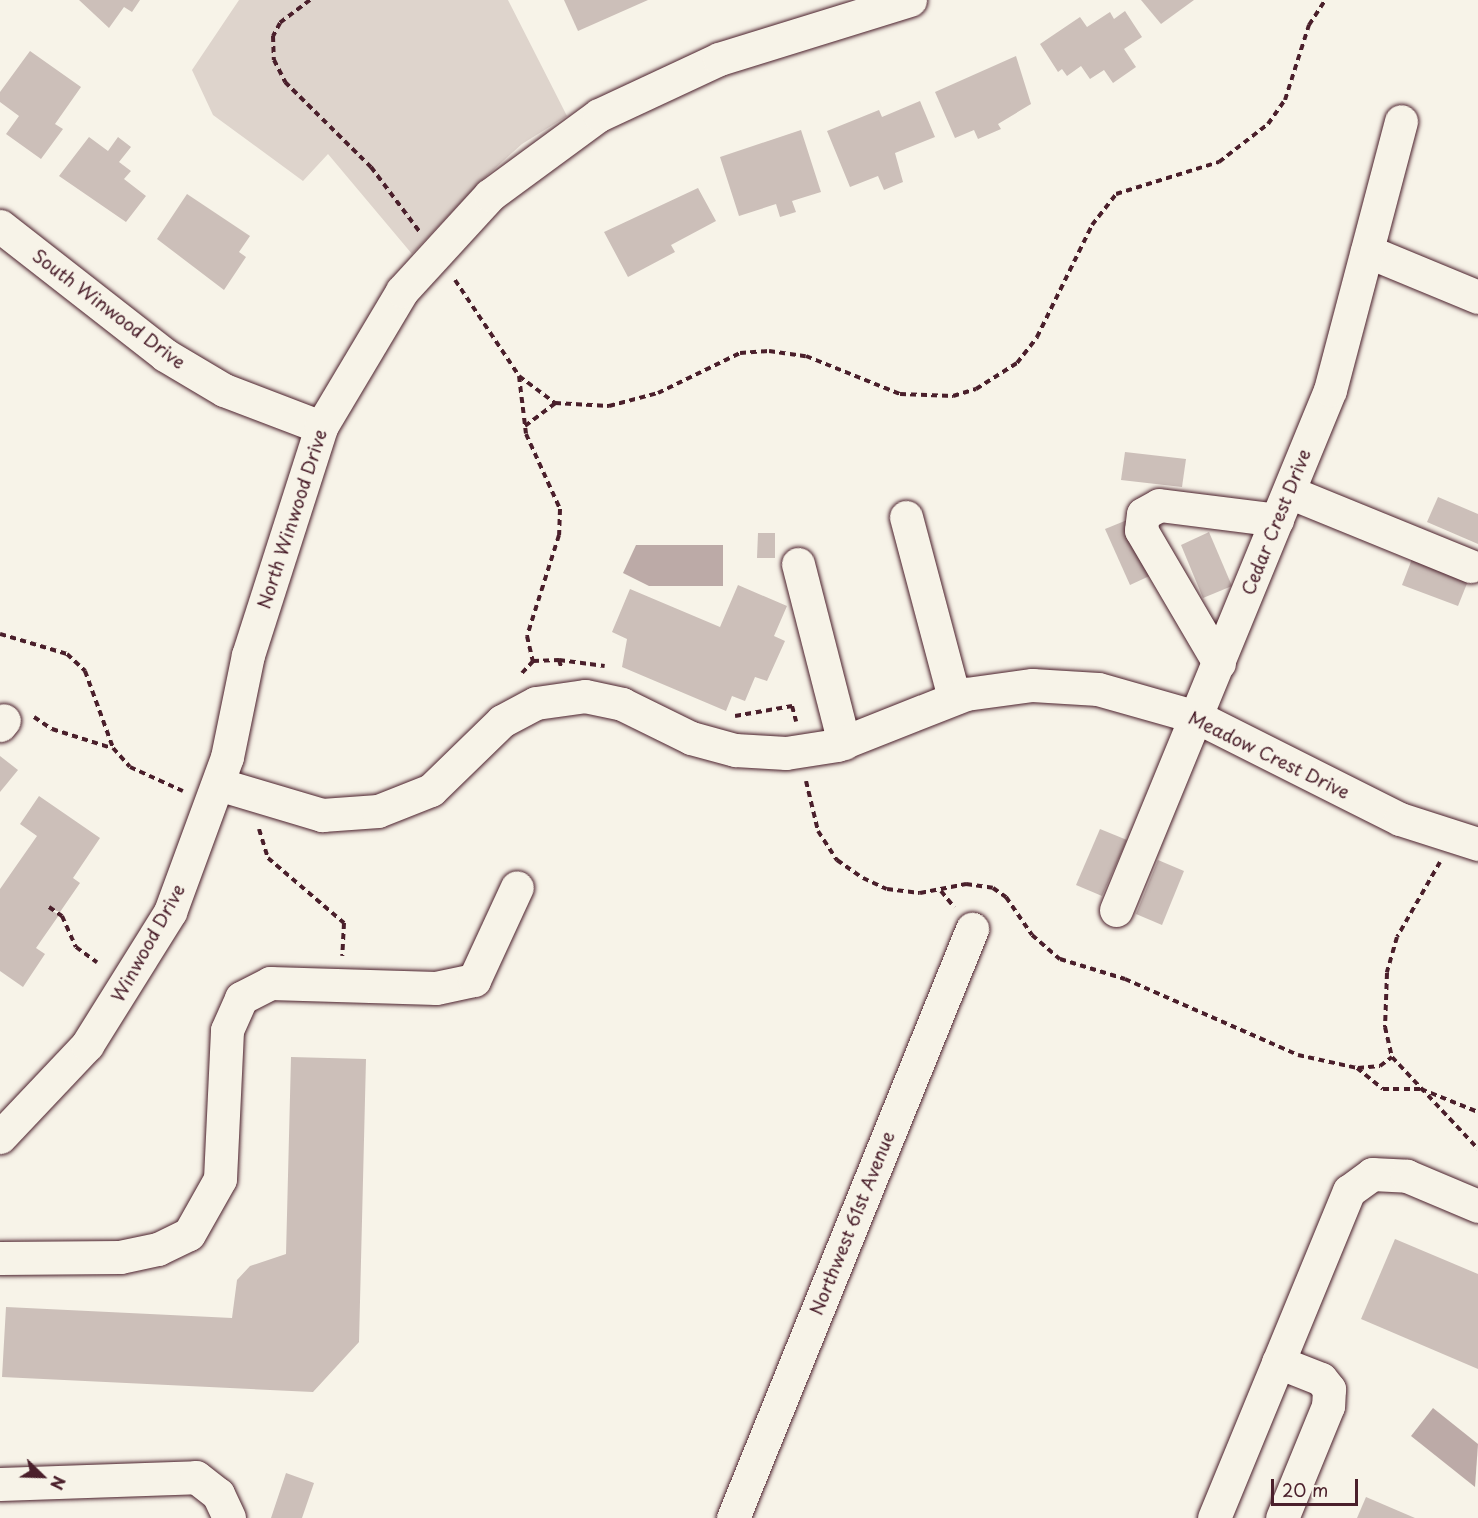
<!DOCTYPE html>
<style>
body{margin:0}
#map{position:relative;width:1478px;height:1518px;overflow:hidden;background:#f7f3e8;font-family:"Playpen Sans",sans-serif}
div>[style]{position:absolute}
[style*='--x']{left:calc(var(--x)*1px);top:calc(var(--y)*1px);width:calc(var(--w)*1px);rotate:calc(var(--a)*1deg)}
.green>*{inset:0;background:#ded4cc}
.water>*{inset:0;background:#bcaaa7}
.building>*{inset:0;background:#ccbfb9}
.path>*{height:4px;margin-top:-2px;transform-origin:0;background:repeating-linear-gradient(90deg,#4a1f2b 0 6px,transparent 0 10.5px)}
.roads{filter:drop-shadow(0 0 2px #4a1f2b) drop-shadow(0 0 2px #4a1f2b)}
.minor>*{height:33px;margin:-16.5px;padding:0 16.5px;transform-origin:16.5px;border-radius:16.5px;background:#f7f3e8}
span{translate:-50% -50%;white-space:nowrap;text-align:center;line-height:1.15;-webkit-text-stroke:4.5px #f7f3e8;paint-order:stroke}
.street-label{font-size:18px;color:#4a1f2b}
.north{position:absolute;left:12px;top:1446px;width:60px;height:60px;-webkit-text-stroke:4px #f7f3e8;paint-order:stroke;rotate:113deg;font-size:16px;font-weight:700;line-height:24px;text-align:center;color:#4a1f2b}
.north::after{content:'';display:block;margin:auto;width:21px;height:27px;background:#4a1f2b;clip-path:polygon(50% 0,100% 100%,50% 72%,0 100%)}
.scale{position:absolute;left:1271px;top:1479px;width:87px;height:27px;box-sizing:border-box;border:3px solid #4a1f2b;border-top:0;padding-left:8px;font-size:18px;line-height:21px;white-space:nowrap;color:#4a1f2b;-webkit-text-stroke:4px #f7f3e8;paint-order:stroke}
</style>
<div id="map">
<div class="green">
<div style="clip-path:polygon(239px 0,508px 0,567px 116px,522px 144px,482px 180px,412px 254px,328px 154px,303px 181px,213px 115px,192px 70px)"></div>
</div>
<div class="water">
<div style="clip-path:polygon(636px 545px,723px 545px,723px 586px,649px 586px,623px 573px)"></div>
<div style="clip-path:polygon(1433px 1408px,1478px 1444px,1475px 1487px,1411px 1436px)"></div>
</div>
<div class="building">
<div style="clip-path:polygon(79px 0,140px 0,132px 12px,124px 7px,109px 28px)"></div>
<div style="clip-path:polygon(564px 0,648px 0,578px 31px)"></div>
<div style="clip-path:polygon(1141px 0,1194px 0,1161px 24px)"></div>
<div style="clip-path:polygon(1125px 11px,1142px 37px,1124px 49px,1136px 67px,1113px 83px,1104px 70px,1090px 79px,1081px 66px,1067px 76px,1062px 69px,1058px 72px,1040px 44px,1080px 17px,1087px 27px,1110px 12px,1114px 19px)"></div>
<div style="clip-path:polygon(30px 51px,81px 87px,55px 124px,63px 129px,41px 159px,6px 134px,19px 116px,0 102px,0 92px)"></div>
<div style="clip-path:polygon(1016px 56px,1031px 104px,998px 124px,1001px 129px,978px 139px,974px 130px,955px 138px,935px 92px)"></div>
<div style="clip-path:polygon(920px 101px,935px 137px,895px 153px,903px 182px,884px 190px,878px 176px,850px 187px,827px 131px,879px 110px,882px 117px)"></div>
<div style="clip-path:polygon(801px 130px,821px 192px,792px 201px,796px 212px,780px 217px,776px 204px,739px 216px,720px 157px)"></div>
<div style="clip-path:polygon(89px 137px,108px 151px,118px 137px,131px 147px,119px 162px,131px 171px,124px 179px,146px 196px,126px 222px,59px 176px)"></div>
<div style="clip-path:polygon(698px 188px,716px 221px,671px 245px,675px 252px,628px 277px,604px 232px)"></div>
<div style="clip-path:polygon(187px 194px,250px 236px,239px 252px,246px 257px,224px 290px,157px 239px)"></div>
<div style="clip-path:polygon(1125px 452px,1186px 459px,1182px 487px,1121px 480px)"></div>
<div style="clip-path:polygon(1438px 497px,1478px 514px,1478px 544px,1427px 522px)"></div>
<div style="clip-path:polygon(1132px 518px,1156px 573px,1130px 585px,1105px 529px)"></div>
<div style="clip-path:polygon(1209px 532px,1232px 586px,1203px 598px,1181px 545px)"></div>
<div style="clip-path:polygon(758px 533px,775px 533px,775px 558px,757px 558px)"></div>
<div style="clip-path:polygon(1412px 559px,1468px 581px,1458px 606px,1402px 585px)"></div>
<div style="clip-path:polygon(738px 585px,787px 606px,774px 636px,785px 641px,767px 681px,755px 677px,745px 701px,732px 696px,726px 711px,622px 667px,627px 639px,612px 632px,630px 589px,720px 627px)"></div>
<div style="clip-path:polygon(0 756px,18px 770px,0 792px)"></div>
<div style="clip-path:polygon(39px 796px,100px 838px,73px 878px,80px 883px,60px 912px,48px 908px,59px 915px,36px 948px,45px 954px,23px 987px,0 971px,0 889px,37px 836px,20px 824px)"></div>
<div style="clip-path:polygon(1100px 829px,1127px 840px,1102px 896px,1076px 885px)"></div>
<div style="clip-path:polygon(1158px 860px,1184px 871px,1162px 925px,1136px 914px)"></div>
<div style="clip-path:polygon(291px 1057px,366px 1059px,359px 1342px,313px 1392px,2px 1377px,6px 1307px,232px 1318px,237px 1280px,250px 1266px,286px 1254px)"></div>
<div style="clip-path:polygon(1395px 1239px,1478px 1274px,1478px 1369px,1361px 1319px)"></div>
<div style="clip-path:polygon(286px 1473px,314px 1483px,302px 1518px,271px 1518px)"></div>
<div style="clip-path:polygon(1366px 1497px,1415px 1518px,1357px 1518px)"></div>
</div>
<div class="path">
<div style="--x:310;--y:0;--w:38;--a:143"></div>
<div style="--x:280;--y:23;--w:15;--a:118"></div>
<div style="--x:273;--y:36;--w:24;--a:88"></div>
<div style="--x:274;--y:60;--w:25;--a:63"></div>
<div style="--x:285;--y:82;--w:121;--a:44.7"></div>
<div style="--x:371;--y:167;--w:80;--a:53.1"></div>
<div style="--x:455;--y:280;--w:115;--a:56.3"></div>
<div style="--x:519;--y:376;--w:58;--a:83.1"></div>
<div style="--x:526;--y:434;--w:82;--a:65.6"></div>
<div style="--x:560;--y:509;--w:26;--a:92"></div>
<div style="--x:559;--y:535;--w:106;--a:107.6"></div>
<div style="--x:527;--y:636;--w:26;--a:77"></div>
<div style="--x:533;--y:661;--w:26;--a:-2"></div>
<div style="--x:559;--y:660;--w:10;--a:73"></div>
<div style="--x:519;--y:376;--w:45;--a:36.9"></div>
<div style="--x:555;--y:403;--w:54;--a:3.2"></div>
<div style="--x:609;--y:406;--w:51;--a:-14.9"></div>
<div style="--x:658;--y:393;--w:91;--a:-26"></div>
<div style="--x:740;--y:353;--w:29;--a:-4"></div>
<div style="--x:769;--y:351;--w:37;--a:8"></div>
<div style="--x:806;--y:356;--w:101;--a:22"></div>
<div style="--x:900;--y:394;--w:53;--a:2.2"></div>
<div style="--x:953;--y:396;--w:24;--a:-17"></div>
<div style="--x:976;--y:389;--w:49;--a:-32.4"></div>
<div style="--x:1017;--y:363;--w:33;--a:-52"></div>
<div style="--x:1037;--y:337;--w:125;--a:-63.8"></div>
<div style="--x:1092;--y:225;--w:39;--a:-52"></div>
<div style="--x:1116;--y:194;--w:108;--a:-17.3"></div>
<div style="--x:1219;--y:162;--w:62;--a:-37.8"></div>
<div style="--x:1268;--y:124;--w:29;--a:-55"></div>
<div style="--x:1285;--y:100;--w:79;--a:-72.3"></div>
<div style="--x:1309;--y:25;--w:30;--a:-57"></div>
<div style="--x:525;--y:426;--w:38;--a:-37"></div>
<div style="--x:0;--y:634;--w:70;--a:16.6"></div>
<div style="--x:67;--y:654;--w:25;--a:43"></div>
<div style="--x:85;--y:671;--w:82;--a:70"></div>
<div style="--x:113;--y:748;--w:25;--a:48"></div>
<div style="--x:130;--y:767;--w:58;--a:24.4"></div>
<div style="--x:559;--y:660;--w:46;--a:7.4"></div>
<div style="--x:522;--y:673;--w:16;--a:-47"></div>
<div style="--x:735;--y:716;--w:58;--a:-10"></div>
<div style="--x:792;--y:706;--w:16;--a:75"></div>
<div style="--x:34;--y:717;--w:22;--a:34"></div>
<div style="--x:52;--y:729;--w:63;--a:17.6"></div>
<div style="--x:806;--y:781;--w:51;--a:76.5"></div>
<div style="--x:818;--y:831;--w:35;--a:57"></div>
<div style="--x:837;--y:860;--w:32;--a:35"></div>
<div style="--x:863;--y:878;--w:26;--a:25"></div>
<div style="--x:887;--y:889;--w:33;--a:7"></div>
<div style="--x:920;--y:893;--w:47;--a:-11.1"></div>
<div style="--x:966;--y:884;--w:27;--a:8"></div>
<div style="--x:993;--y:888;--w:16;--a:35"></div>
<div style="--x:1006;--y:897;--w:46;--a:55.6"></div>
<div style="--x:1032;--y:935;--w:37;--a:41"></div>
<div style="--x:1060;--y:959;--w:68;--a:17.1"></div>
<div style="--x:1125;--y:979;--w:189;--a:23.7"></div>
<div style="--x:1298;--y:1055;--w:60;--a:12.4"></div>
<div style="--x:1357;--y:1068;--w:33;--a:39"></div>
<div style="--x:1383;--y:1089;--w:38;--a:0"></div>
<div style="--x:1421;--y:1089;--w:61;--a:22"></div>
<div style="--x:259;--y:829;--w:30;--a:73"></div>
<div style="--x:268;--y:858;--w:100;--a:40.5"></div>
<div style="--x:344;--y:923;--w:33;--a:93"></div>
<div style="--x:1440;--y:862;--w:86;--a:119.8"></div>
<div style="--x:1397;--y:937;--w:37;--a:106"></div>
<div style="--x:1387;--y:973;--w:54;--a:92.1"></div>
<div style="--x:1385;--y:1027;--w:31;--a:77"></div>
<div style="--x:1392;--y:1057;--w:126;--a:46.9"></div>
<div style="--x:941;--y:891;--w:21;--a:51"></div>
<div style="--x:49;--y:907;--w:16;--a:35"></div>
<div style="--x:62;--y:916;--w:34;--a:66"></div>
<div style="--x:76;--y:947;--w:26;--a:36"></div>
<div style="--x:1358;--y:1068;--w:22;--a:-5"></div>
<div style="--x:1380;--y:1066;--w:15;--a:-37"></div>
</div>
<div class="roads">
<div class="minor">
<div style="--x:0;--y:226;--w:209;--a:38"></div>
<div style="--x:165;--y:355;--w:69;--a:30.7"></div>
<div style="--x:224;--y:390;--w:104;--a:20.9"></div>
<div style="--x:1367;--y:251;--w:120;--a:22.5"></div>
<div style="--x:1289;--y:492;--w:196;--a:22.2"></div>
<div style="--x:906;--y:517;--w:187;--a:75.1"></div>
<div style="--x:798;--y:564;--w:185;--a:75.6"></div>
<div style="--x:1219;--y:663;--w:154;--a:-120.4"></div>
<div style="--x:1141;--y:530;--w:16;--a:-83"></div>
<div style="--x:1143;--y:514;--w:18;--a:-29"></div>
<div style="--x:1159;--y:505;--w:119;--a:7.2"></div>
<div style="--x:0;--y:725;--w:6;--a:-51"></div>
<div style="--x:218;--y:784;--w:109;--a:16.6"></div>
<div style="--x:322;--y:815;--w:56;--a:-4.1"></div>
<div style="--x:378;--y:811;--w:57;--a:-21.6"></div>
<div style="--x:431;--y:790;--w:99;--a:-44.2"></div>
<div style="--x:502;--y:721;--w:38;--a:-28"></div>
<div style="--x:536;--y:703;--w:49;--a:-8.1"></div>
<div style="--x:585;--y:696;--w:38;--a:12"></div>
<div style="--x:622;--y:704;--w:77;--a:26.2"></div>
<div style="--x:691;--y:738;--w:46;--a:15.3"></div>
<div style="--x:735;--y:750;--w:51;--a:3.4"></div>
<div style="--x:786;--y:753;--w:52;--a:-8.9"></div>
<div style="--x:837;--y:745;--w:139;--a:-21.6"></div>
<div style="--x:966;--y:694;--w:67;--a:-7.8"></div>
<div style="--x:1032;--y:685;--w:66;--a:3.5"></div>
<div style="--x:1098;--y:689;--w:103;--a:15.8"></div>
<div style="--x:1197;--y:717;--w:227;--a:26.7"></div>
<div style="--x:1400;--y:819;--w:82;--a:17.8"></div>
<div style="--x:1116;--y:910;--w:562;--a:-67.63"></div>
<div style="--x:1330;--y:390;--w:278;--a:-75.2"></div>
<div style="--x:0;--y:1137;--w:127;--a:-46.6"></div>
<div style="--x:87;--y:1045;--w:157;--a:-58"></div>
<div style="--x:170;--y:912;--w:165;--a:-69.8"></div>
<div style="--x:227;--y:757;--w:104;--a:-78.4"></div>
<div style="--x:248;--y:655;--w:239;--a:-72.2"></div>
<div style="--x:321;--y:427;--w:158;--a:-59.2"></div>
<div style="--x:402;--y:291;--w:130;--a:-47.5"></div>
<div style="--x:490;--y:195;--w:135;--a:-36.3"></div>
<div style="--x:599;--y:115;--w:132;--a:-25"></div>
<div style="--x:719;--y:59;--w:200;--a:-17.2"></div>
<div style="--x:0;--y:1258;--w:120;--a:-0.5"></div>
<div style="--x:120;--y:1257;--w:39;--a:-12"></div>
<div style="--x:158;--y:1249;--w:34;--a:-26"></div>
<div style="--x:189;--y:1234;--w:63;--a:-60.6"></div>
<div style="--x:220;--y:1179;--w:149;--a:-87.3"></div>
<div style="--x:227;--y:1030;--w:35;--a:-66"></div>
<div style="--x:241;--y:998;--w:33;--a:-27"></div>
<div style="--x:270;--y:983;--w:166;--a:1.7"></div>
<div style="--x:436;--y:988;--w:39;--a:-12"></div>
<div style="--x:474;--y:980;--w:102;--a:-65.2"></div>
<div style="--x:1278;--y:1362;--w:46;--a:21.6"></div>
<div style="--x:1321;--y:1379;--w:13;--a:51"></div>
<div style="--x:1329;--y:1389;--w:17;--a:93"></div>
<div style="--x:1328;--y:1406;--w:121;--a:112.3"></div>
<div style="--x:0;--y:1484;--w:196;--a:-2"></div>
<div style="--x:196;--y:1477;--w:28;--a:38"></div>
<div style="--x:218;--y:1494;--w:26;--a:65"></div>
<div style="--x:733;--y:1518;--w:636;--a:-67.91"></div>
<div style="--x:1214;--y:1518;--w:354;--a:-67.6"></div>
<div style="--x:1349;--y:1191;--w:29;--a:-36"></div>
<div style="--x:1372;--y:1174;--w:35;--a:3"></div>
<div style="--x:1407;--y:1176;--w:77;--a:22.9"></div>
</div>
</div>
<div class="street-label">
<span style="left:109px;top:309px;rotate:37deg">South Winwood Drive</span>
<span style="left:292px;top:519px;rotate:-72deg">North Winwood Drive</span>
<span style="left:1276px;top:522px;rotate:-68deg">Cedar Crest Drive</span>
<span style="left:1269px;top:755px;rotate:26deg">Meadow Crest Drive</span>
<span style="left:148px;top:943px;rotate:-61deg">Winwood Drive</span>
<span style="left:852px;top:1223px;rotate:-68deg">Northwest 61st Avenue</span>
</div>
<div class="north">N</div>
<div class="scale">20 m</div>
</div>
